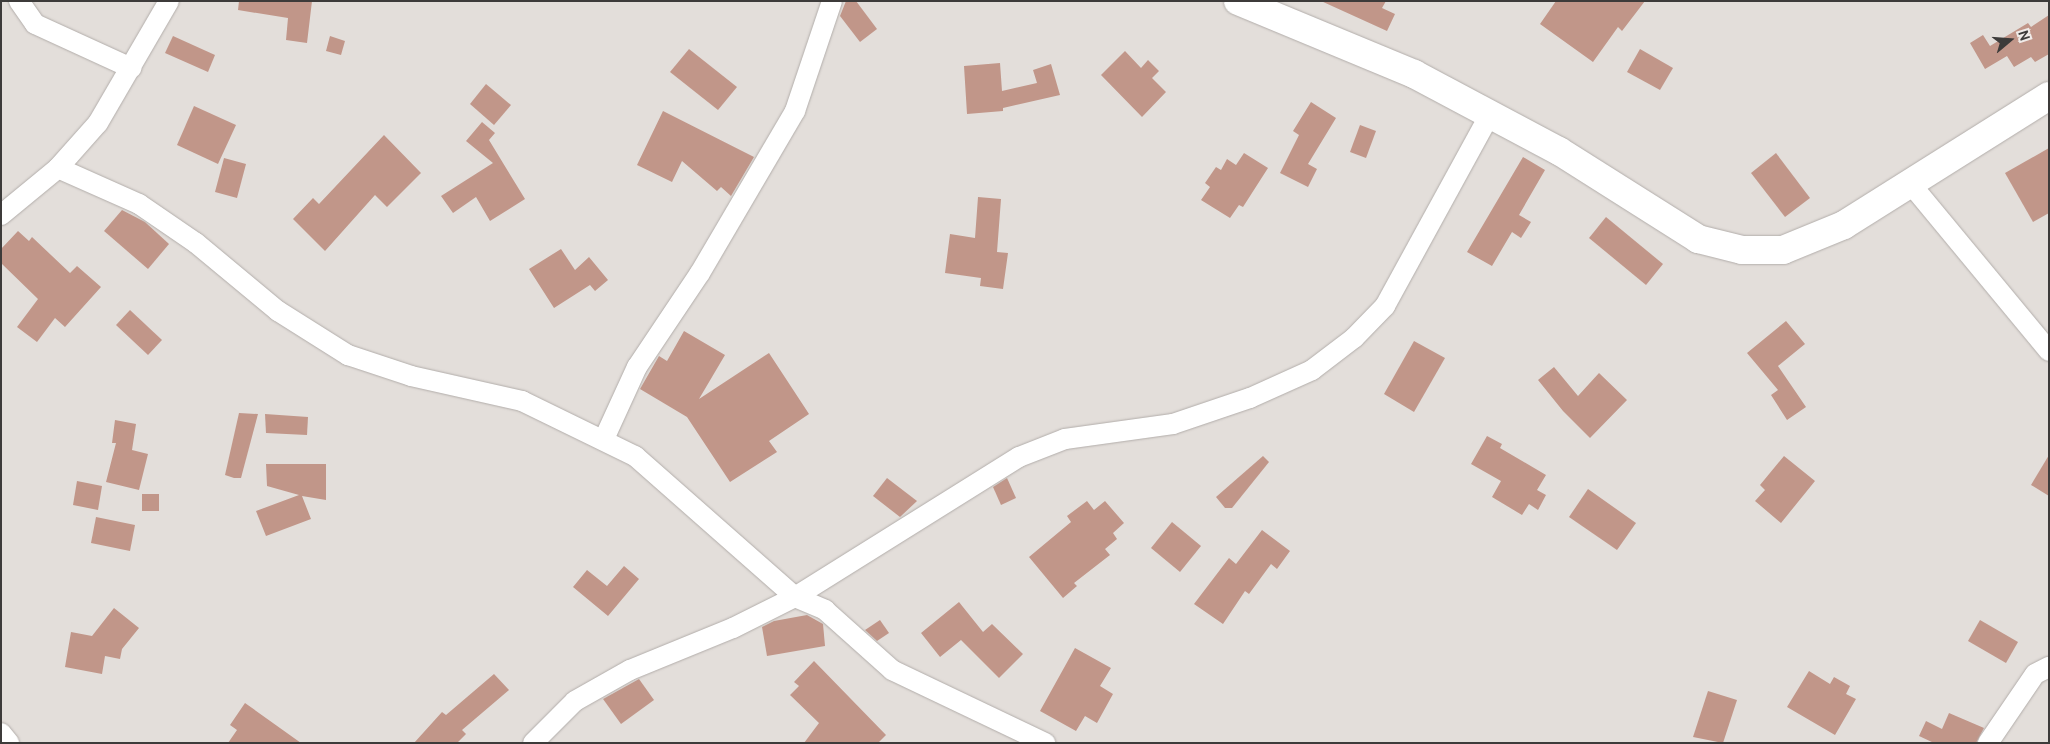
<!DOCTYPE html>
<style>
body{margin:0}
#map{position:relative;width:2050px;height:744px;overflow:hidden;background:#e3deda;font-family:Cabin,sans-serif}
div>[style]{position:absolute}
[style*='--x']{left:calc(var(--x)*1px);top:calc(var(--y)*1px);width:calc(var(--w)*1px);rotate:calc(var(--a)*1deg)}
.building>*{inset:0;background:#c19689}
.roads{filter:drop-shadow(0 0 1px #b2adaa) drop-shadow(0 0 1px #b2adaa)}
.street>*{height:20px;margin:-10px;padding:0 10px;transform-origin:10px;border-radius:10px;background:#fff}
.secondary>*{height:28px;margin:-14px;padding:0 14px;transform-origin:14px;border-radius:14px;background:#fff}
span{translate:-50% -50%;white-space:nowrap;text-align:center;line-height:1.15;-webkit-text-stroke:5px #f0ebe8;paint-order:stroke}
.frame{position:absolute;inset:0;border:2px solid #3d3b3a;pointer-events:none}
.north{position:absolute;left:1985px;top:15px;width:50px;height:50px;-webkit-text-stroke:4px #f0ebe8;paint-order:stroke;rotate:72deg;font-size:14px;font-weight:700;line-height:20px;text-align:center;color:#3d3b3a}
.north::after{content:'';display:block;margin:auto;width:18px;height:22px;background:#3d3b3a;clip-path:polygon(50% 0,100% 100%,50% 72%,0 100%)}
</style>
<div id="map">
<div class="building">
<div style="clip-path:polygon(239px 1px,312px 1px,307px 43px,286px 40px,288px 18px,238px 10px)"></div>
<div style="clip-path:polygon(846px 1px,856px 1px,877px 29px,860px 42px,840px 16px)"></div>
<div style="clip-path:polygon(1321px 1px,1386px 1px,1382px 8px,1395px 14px,1387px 31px)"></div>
<div style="clip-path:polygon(1556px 1px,1645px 1px,1622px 31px,1618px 27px,1593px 62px,1540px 24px)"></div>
<div style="clip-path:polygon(2049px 15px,2049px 54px,2035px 62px,2031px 57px,2014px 67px,2007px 56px,1985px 69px,1970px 43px,1983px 35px,1990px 46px,2028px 23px,2031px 27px)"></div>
<div style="clip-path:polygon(173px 36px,215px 55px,208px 72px,165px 53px)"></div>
<div style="clip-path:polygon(330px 36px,345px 41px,341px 55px,326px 51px)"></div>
<div style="clip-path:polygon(689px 49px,737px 87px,718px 110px,670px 72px)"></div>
<div style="clip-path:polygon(1640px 49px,1673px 68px,1660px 90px,1627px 72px)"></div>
<div style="clip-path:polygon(1125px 51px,1141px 68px,1148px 60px,1159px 71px,1152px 78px,1166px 92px,1142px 117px,1101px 75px)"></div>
<div style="clip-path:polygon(1000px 63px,1002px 91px,1037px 83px,1033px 70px,1051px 64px,1060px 95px,1003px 108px,1003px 111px,967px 114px,964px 66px)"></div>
<div style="clip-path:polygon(486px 84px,511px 105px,494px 125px,470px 104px)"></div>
<div style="clip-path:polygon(1311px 102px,1336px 118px,1308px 164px,1317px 169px,1308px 187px,1280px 173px,1299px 135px,1293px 131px)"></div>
<div style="clip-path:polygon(194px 106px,236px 125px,218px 164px,177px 145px)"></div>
<div style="clip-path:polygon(663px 111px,754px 157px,731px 196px,721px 187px,717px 191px,682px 161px,672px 182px,637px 165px)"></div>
<div style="clip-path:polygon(482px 122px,495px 133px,489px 140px,525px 199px,490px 221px,476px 197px,453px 213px,441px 196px,493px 163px,466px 141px)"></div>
<div style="clip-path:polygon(1360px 125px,1376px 131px,1366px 158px,1350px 152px)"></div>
<div style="clip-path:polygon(384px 135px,421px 173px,387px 207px,375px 195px,325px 251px,293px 219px,313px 198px,319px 204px)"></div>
<div style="clip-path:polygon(2049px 148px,2049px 213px,2033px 222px,2005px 173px)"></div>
<div style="clip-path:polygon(1244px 153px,1268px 168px,1243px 207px,1239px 205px,1230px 218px,1201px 200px,1210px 187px,1205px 183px,1216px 167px,1221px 170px,1227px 159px,1236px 165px)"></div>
<div style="clip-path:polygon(1776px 153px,1810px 198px,1785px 217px,1751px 173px)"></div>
<div style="clip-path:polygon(1523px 157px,1545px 170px,1519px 215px,1531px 222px,1521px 238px,1512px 232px,1492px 266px,1467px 252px)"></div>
<div style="clip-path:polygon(224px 158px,246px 164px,237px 198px,215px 192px)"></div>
<div style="clip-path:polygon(978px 197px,1001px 199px,997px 252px,1008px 253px,1003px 289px,980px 286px,981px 278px,945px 273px,950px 234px,975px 238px)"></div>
<div style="clip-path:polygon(122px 210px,145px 222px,169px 244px,148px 269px,104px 231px)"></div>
<div style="clip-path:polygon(1606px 217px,1663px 264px,1646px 285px,1589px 238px)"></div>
<div style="clip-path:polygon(18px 231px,29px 241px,32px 237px,70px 273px,77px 266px,101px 287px,65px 327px,55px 318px,37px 342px,17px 327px,38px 299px,1px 263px,1px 249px)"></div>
<div style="clip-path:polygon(561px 249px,575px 270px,589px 257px,608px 280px,595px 291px,590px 285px,554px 308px,529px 269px)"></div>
<div style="clip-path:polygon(130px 310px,162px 340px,148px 355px,116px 325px)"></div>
<div style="clip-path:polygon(1786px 321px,1805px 344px,1778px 366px,1806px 407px,1787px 420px,1771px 395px,1778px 390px,1747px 353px)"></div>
<div style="clip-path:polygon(684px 331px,725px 355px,699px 399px,769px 353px,809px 414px,769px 441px,777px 452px,730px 482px,687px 417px,640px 389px,659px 356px,667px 361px)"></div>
<div style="clip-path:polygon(1414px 341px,1445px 358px,1414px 412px,1384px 394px)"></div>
<div style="clip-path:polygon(1554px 367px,1578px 396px,1599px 373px,1627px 400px,1590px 438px,1563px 411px,1538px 380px)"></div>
<div style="clip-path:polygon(239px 413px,258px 414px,241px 478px,234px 478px,225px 475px)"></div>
<div style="clip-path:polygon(265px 414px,308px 417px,307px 435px,266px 433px)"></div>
<div style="clip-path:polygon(115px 420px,136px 424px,132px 450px,148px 454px,139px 490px,106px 482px,116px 443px,112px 443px)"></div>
<div style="clip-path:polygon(1487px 436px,1502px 444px,1500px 448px,1546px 475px,1537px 490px,1546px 495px,1538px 510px,1529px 504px,1522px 515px,1492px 497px,1501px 481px,1471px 464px)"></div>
<div style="clip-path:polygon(2049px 455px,2049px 496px,2031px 485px)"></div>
<div style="clip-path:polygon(1263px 456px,1269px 462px,1232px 508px,1225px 508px,1216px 497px)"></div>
<div style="clip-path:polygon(1784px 456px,1815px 481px,1781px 523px,1755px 501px,1765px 490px,1760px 485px)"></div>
<div style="clip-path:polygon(266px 464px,326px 464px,326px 500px,302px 496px,311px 519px,266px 536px,256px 511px,299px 495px,267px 486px)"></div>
<div style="clip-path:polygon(887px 478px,917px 501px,900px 517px,873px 496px)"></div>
<div style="clip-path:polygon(1007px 478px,1016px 498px,1001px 505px,993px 487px)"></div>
<div style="clip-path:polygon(77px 481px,102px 486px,98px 510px,73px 505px)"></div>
<div style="clip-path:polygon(1588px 489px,1636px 523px,1617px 550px,1569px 517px)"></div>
<div style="clip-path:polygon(142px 494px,159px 494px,159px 511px,142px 511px)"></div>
<div style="clip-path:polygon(1087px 501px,1094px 510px,1105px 501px,1124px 523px,1113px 533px,1117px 539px,1105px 549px,1110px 555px,1074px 583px,1077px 586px,1063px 598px,1029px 557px,1071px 522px,1067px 516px)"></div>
<div style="clip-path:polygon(96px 517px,135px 525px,130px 551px,91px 543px)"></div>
<div style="clip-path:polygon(1172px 522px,1201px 546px,1180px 572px,1151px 548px)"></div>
<div style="clip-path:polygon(1262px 530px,1290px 551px,1277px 569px,1271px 564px,1249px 594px,1245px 591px,1223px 624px,1194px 604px,1229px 558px,1236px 564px)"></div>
<div style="clip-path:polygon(624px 566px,639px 579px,608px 616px,573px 587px,587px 570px,607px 586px)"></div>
<div style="clip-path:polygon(959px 602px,983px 632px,992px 624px,1023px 654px,999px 678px,961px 640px,940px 657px,921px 633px)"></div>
<div style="clip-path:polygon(114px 608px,139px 628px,122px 649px,120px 659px,105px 656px,102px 674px,65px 667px,71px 632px,92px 636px)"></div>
<div style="clip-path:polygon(807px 615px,823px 624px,825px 646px,767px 656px,762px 627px,774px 621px)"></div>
<div style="clip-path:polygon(880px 620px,889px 633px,877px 641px,865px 630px)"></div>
<div style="clip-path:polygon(1980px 620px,2018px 642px,2006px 663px,1968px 641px)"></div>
<div style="clip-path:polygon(1075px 648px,1111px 668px,1100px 686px,1113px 694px,1097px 723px,1085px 716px,1076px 731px,1040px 711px)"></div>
<div style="clip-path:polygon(814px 661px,886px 735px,878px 743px,804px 743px,819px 723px,790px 695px,799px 686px,794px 682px)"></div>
<div style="clip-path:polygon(1809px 671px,1830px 684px,1834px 677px,1850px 686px,1846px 694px,1856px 699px,1835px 735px,1787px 707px)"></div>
<div style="clip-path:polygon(494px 674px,509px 690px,462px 730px,466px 734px,457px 743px,414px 743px,442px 712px,446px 715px)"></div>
<div style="clip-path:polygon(639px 679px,654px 700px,621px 724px,603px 699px)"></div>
<div style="clip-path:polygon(1708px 691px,1737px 700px,1723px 743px,1693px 737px)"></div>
<div style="clip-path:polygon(245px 703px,301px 743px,228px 743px,237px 730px,230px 725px)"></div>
<div style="clip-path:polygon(1949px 713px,1984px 728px,1976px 743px,1934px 743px,1919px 736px,1926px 721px,1942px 729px)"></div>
</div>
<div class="roads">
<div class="street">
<div style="--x:19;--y:1;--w:28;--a:55"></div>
<div style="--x:35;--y:24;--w:106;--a:24.6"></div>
<div style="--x:58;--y:168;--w:89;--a:24"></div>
<div style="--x:139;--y:204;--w:69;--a:34.4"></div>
<div style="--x:196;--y:243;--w:107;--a:39.7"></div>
<div style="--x:278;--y:311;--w:83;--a:32.2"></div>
<div style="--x:348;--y:355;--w:66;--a:18.4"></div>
<div style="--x:411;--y:376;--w:114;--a:12.7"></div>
<div style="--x:522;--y:401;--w:126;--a:26"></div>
<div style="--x:635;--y:456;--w:213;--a:41.4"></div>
<div style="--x:795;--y:597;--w:33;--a:23"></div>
<div style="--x:825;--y:610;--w:90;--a:41.8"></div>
<div style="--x:892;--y:670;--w:170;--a:25.5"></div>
<div style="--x:1910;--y:183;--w:218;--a:50.4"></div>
<div style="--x:1;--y:215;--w:74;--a:-39.5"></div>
<div style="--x:58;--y:168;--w:60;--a:-48.4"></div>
<div style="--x:98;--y:123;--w:141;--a:-59.8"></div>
<div style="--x:604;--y:439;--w:79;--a:-65.4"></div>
<div style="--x:637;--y:367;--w:113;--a:-56.2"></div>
<div style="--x:700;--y:273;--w:188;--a:-59.6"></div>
<div style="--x:795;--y:111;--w:116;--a:-71.4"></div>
<div style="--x:1;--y:733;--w:13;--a:51"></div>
<div style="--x:533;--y:743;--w:59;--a:-45"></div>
<div style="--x:575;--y:701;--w:63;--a:-29.4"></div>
<div style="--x:630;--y:670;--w:111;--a:-22.2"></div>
<div style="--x:733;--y:628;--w:69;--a:-26.6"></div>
<div style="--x:795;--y:597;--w:264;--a:-32"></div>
<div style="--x:1019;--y:457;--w:49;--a:-21.4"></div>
<div style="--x:1065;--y:439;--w:109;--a:-7.9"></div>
<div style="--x:1173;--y:424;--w:81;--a:-18.7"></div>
<div style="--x:1250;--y:398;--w:68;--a:-24.3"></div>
<div style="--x:1312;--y:370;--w:53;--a:-37.3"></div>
<div style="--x:1354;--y:338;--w:45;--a:-45.9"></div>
<div style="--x:1385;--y:306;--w:219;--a:-61.3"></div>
<div style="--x:1988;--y:743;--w:83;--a:-55.7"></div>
<div style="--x:2035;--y:674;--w:16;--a:-27"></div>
</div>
<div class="secondary">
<div style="--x:1238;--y:1;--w:191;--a:22.5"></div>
<div style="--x:1414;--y:74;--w:164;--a:28"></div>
<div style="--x:1559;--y:151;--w:165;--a:32.3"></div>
<div style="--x:1698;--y:239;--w:45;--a:14"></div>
<div style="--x:1742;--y:250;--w:41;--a:0"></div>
<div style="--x:1783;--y:250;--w:66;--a:-22.3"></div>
<div style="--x:1844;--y:225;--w:242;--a:-32.2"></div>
</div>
</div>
<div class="frame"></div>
<div class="north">N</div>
</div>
